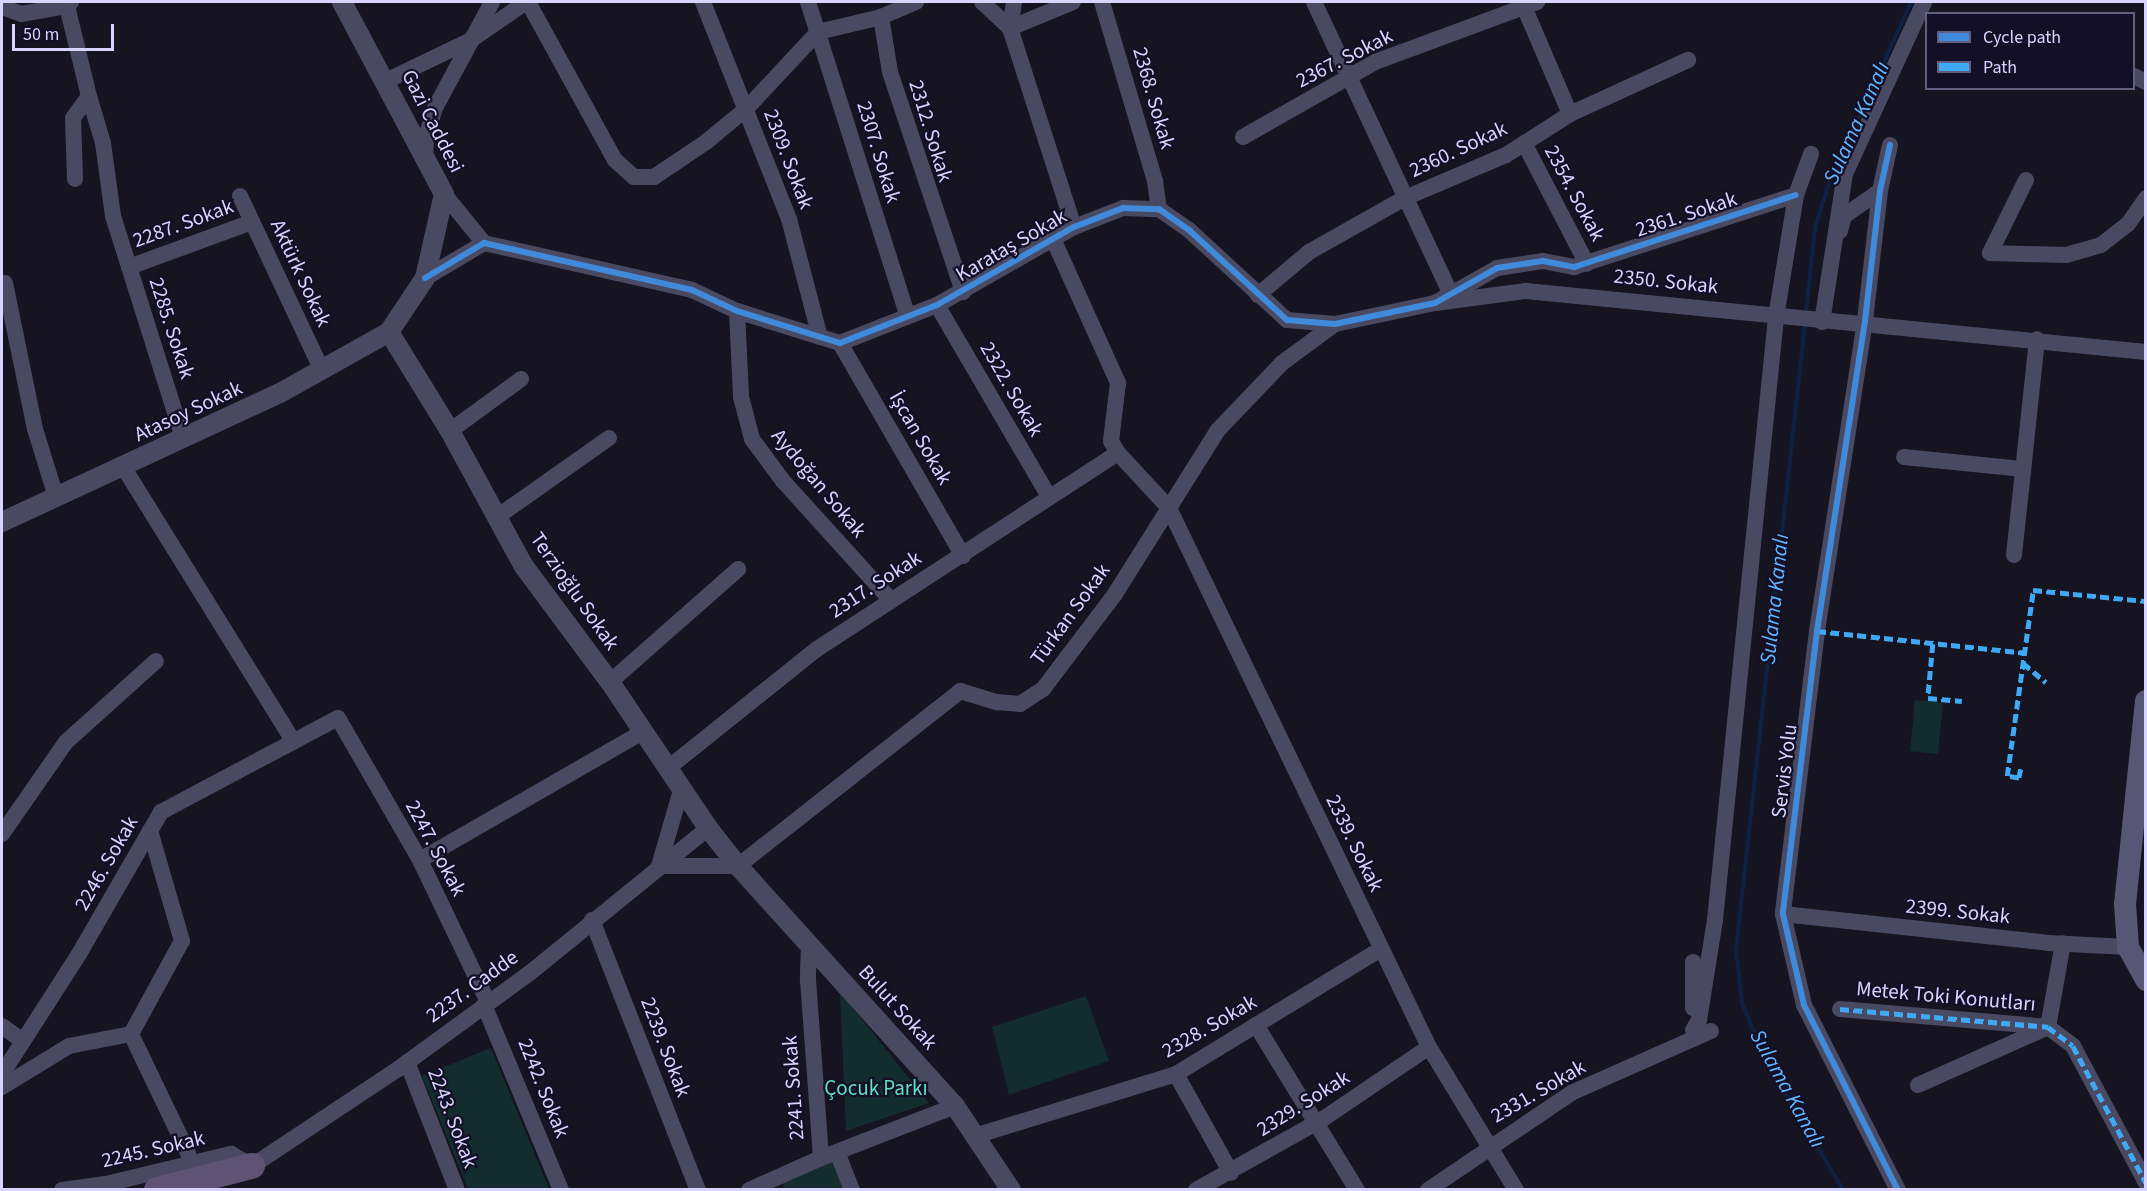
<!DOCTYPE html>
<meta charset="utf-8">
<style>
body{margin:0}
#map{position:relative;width:2147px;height:1191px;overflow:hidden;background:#161421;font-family:"Source Sans 3",sans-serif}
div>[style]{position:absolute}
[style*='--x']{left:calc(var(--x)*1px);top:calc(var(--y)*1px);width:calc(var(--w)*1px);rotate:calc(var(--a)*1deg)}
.green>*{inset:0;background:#132c2d}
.stream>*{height:4px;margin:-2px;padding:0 2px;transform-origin:2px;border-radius:2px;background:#0d2144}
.minor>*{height:16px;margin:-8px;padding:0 8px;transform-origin:8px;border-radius:8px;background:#4a4962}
.tertiary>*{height:20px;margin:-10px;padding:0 10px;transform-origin:10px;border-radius:10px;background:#4a4962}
.secondary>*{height:22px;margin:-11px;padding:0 11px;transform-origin:11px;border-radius:11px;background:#575674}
.primary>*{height:26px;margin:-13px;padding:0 13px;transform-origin:13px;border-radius:13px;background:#5e5373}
.quiet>*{height:4.5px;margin-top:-2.25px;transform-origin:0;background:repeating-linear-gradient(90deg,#3fa9f5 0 9px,transparent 0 13.5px)}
.cycleway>*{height:6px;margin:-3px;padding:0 3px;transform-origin:3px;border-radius:3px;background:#408adc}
span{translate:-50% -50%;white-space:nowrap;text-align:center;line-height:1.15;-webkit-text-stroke:4.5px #130f26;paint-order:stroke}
.street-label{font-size:21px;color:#d9d4ff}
.park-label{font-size:21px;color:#5fe0c0}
.water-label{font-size:22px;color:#62b6ff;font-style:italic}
.frame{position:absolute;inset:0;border:3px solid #d9d4ff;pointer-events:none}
.legend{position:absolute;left:1925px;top:12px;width:210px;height:78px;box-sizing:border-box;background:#130f26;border:2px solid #625e7d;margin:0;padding:8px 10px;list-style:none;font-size:18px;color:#d9d4ff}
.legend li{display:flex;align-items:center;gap:12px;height:30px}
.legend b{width:30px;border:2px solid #625e7d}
.scale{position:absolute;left:12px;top:24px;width:102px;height:27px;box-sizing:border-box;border:3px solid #d9d4ff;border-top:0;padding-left:8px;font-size:18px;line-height:21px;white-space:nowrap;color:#d9d4ff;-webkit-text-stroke:4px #130f26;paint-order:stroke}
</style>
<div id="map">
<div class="green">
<div style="clip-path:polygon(1915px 700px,1943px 703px,1938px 754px,1910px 751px)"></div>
<div style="clip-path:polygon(840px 992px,929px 1103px,846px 1131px)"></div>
<div style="clip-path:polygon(1086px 996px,1109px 1061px,1009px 1095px,992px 1027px)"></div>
<div style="clip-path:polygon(491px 1048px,549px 1189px,468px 1189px,422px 1076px)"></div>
<div style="clip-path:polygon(837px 1152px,852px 1189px,784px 1189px,780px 1176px)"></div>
</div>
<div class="stream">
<div style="--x:1806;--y:313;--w:86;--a:-84"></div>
<div style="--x:1815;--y:227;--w:40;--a:-72"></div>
<div style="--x:1827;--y:189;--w:205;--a:-65.8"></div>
<div style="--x:1805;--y:324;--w:630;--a:96.29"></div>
<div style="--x:1736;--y:950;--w:53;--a:83.5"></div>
<div style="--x:1742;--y:1003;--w:60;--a:67.3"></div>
<div style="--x:1765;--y:1058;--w:153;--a:59.4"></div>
</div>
<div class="minor">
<div style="--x:528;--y:2;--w:180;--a:61.2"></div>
<div style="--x:615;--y:160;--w:25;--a:42"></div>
<div style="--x:634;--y:177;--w:20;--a:0"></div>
<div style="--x:654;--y:177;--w:63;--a:-33.9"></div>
<div style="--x:706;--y:142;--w:52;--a:-39.5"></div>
<div style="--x:746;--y:109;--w:105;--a:-46.9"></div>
<div style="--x:818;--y:32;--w:65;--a:-13.4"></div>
<div style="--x:703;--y:2;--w:233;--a:68.4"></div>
<div style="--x:789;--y:219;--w:122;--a:75.3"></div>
<div style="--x:808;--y:2;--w:328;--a:72.4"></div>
<div style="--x:916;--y:2;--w:38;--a:157"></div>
<div style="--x:881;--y:17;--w:56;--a:80.7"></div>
<div style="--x:890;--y:72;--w:232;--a:71.6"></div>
<div style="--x:982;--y:2;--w:38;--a:43"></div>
<div style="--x:1010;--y:28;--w:209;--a:72.2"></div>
<div style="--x:1102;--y:2;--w:187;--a:73.5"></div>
<div style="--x:1155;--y:181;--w:28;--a:82"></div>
<div style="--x:1314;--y:2;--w:320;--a:64.9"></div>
<div style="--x:1522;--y:2;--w:122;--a:66.8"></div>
<div style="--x:67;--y:6;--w:93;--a:76.3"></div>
<div style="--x:89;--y:96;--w:27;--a:126"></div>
<div style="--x:73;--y:118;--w:61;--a:88.1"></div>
<div style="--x:2;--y:7;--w:20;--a:20"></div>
<div style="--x:21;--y:14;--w:47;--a:-9.9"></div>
<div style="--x:67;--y:6;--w:6;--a:-45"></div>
<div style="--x:1010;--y:28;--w:68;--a:-22.4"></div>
<div style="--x:1010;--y:28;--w:26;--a:-81"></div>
<div style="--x:2134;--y:76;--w:13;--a:27"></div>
<div style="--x:386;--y:81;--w:94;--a:-25.8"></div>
<div style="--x:471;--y:40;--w:67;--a:-34.6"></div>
<div style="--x:89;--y:96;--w:49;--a:73.4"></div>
<div style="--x:103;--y:143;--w:74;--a:82.2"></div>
<div style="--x:113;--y:216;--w:233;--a:72.5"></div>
<div style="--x:1243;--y:137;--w:152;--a:-29.6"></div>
<div style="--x:1375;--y:62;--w:173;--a:-20.3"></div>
<div style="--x:1524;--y:143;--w:136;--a:62.5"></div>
<div style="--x:1890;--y:145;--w:47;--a:102.3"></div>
<div style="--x:1880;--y:191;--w:131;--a:96.6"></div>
<div style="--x:1865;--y:321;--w:314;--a:98.8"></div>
<div style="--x:1817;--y:631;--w:285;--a:96.9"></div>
<div style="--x:1783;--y:914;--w:93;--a:77"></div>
<div style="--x:1804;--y:1005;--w:208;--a:63.1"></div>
<div style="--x:425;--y:159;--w:22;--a:-87"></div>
<div style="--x:426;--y:137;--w:30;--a:-73"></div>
<div style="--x:435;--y:108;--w:120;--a:-61.7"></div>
<div style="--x:2026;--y:180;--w:81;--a:116.3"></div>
<div style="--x:1990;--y:253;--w:76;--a:1.5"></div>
<div style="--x:2066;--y:255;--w:36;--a:-16"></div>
<div style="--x:2101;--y:245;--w:34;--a:-38"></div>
<div style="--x:2128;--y:224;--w:32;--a:-55"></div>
<div style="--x:444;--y:194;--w:63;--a:50.8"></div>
<div style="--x:240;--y:196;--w:192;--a:64.8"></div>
<div style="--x:1840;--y:231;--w:16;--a:-75"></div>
<div style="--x:1844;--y:216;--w:44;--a:-34.8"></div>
<div style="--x:1054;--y:241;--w:156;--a:65.7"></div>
<div style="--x:1118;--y:383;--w:58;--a:96.9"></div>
<div style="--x:1111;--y:441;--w:14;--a:60"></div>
<div style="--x:1118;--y:453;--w:75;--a:47.2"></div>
<div style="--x:1169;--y:508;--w:598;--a:64.25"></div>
<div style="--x:1429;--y:1047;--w:167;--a:58.7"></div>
<div style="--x:129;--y:267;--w:131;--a:-20.1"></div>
<div style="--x:425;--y:278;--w:69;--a:-30.7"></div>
<div style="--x:484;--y:243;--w:213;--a:12.7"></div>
<div style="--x:692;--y:290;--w:50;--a:25"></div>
<div style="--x:737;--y:311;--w:108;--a:17.3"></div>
<div style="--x:840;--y:343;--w:104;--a:-21.4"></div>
<div style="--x:937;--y:305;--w:158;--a:-29.7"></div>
<div style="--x:1074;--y:227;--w:53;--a:-21.2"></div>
<div style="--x:1123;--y:208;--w:36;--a:2"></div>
<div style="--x:1159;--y:209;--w:37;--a:35"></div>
<div style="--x:1189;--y:230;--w:133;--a:42.6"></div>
<div style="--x:1287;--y:320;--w:48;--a:4.8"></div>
<div style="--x:1335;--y:324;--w:102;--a:-11.9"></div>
<div style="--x:1435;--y:303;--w:71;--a:-29.4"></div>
<div style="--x:1497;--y:268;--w:47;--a:-8.7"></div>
<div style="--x:1543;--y:261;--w:32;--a:11"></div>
<div style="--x:1574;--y:267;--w:233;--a:-18"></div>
<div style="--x:5;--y:283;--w:149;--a:78.4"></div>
<div style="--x:35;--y:429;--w:71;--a:72.8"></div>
<div style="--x:1258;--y:295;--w:67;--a:-40.1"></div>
<div style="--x:1309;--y:252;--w:110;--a:-29.4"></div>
<div style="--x:1405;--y:198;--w:110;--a:-23.1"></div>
<div style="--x:1506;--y:155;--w:76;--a:-32.6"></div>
<div style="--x:1570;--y:114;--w:130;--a:-24.6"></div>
<div style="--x:1435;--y:303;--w:92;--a:-7.5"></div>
<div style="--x:1526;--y:291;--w:623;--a:5.62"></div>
<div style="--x:937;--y:305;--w:220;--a:59.7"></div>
<div style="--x:737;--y:311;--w:86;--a:87.3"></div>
<div style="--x:741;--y:397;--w:43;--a:75.3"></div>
<div style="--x:752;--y:439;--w:52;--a:53.6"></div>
<div style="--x:783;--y:481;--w:159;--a:47.8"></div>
<div style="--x:1822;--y:322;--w:150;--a:-81.2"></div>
<div style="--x:1845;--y:174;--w:189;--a:-65.3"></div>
<div style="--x:840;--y:343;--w:246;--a:60"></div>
<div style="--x:450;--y:431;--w:88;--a:-36.2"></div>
<div style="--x:1904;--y:457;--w:120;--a:5.8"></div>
<div style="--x:124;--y:468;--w:322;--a:58.2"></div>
<div style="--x:497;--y:517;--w:137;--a:-35.2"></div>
<div style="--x:2014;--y:555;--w:217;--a:-83.9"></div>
<div style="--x:610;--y:682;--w:171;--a:-41.4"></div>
<div style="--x:667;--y:769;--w:192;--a:-38.7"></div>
<div style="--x:817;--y:649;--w:359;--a:-33.1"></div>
<div style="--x:681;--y:790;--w:79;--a:106.1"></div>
<div style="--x:659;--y:866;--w:79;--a:0"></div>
<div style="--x:738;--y:866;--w:283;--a:-38.2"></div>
<div style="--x:960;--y:691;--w:39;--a:17"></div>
<div style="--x:997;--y:702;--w:23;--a:5"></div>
<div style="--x:1020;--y:704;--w:27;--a:-33"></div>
<div style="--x:1043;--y:689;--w:119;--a:-52.8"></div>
<div style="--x:1115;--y:594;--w:194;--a:-57.9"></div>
<div style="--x:1218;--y:430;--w:93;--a:-46.3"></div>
<div style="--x:1282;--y:363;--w:66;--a:-36.3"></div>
<div style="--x:2;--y:834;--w:112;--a:-55.2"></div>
<div style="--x:66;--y:742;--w:121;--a:-42"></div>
<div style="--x:420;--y:860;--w:255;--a:-29.9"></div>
<div style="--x:1783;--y:914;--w:267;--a:6.2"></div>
<div style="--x:2048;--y:943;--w:80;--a:2.9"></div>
<div style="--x:592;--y:920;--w:290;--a:68.6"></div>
<div style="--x:809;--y:945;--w:35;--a:92"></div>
<div style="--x:808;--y:980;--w:178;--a:85.8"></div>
<div style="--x:821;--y:1158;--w:144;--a:-21.2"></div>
<div style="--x:1693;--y:962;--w:46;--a:90"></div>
<div style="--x:484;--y:1005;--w:200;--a:67.4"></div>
<div style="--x:1840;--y:1009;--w:209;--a:4.9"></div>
<div style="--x:2048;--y:1027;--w:31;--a:37"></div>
<div style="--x:2073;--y:1046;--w:155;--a:61.9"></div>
<div style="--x:1256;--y:1025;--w:193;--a:58.5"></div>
<div style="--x:2;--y:1026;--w:26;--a:36"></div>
<div style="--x:1693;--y:1030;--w:12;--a:-59"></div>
<div style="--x:1699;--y:1020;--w:101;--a:-80.9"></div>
<div style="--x:1715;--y:920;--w:606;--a:-84.22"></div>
<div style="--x:1776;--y:317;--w:124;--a:-80.7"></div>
<div style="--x:1796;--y:195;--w:44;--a:-69.9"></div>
<div style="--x:131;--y:1034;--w:106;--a:-61.3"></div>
<div style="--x:182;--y:941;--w:115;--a:-106.2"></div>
<div style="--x:131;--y:1034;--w:132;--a:64.4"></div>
<div style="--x:407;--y:1062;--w:137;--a:68.7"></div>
<div style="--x:2;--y:1074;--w:143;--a:-57.3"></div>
<div style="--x:79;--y:954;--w:164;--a:-60"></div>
<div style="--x:161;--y:812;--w:200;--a:-28"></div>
<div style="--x:338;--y:718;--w:164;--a:60"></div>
<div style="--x:420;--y:860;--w:157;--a:64.4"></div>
<div style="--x:1176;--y:1074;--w:113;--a:60.9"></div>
<div style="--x:1918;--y:1085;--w:142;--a:-24"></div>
<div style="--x:2048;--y:1027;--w:85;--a:-79.9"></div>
<div style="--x:2;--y:1087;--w:79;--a:-31.5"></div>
<div style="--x:69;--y:1046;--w:63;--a:-11"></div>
<div style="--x:978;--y:1135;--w:207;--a:-17.1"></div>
<div style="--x:1176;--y:1074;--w:240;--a:-31.4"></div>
<div style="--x:837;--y:1152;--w:41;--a:68.5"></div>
<div style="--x:62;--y:1190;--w:44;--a:-7.8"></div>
<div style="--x:106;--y:1184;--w:129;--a:-13.5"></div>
<div style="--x:231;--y:1154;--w:24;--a:30"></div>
<div style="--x:252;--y:1166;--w:175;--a:-33.6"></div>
<div style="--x:398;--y:1069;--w:165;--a:-36.1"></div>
<div style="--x:531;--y:972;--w:228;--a:-39.1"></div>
<div style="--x:749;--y:1190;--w:79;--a:-24"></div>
<div style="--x:1196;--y:1190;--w:145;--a:-29.2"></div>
<div style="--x:1323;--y:1119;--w:128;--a:-34.2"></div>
<div style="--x:1428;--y:1190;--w:173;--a:-34.1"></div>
<div style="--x:1571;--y:1093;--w:153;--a:-23.9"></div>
</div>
<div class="tertiary">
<div style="--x:389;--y:332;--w:116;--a:58.4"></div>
<div style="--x:450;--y:431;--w:153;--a:61.4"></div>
<div style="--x:523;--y:565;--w:146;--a:53.4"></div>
<div style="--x:610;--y:682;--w:176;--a:56.1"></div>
<div style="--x:708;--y:828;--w:48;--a:51.7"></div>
<div style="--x:738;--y:866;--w:324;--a:47.9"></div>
<div style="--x:955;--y:1106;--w:101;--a:56.3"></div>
<div style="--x:2;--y:522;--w:306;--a:-24.9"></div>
<div style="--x:280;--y:393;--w:125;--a:-29.2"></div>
<div style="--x:389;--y:332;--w:65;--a:-56.3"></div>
<div style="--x:425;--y:278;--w:86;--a:-77.3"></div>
<div style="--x:444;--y:194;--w:217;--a:-118"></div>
</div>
<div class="secondary">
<div style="--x:2146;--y:701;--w:204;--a:95.9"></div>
<div style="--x:2125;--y:904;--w:43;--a:86"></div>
<div style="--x:2128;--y:947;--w:38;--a:61"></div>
</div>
<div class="primary">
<div style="--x:157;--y:1190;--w:98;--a:-14.2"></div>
</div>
<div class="quiet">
<div style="--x:1817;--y:631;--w:209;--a:6"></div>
<div style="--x:1933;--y:644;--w:54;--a:95.3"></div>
<div style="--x:1928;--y:698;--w:34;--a:5"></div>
<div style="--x:2023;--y:663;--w:30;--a:40"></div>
<div style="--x:2021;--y:769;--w:9;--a:103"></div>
<div style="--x:2019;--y:778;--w:12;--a:-171"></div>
<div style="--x:2007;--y:776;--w:188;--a:-82"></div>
<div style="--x:2033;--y:590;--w:114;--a:5.6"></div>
<div style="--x:1840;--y:1009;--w:209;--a:4.9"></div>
<div style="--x:2048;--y:1027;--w:31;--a:37"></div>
<div style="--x:2073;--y:1046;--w:155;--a:61.9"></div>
</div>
<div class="cycleway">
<div style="--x:1890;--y:145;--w:47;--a:102.3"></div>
<div style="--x:1880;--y:191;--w:131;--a:96.6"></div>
<div style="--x:1865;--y:321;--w:314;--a:98.8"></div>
<div style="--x:1817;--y:631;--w:285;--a:96.9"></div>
<div style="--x:1783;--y:914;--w:93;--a:77"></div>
<div style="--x:1804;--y:1005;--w:208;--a:63.1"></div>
<div style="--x:425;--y:278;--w:69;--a:-30.7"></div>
<div style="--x:484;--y:243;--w:213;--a:12.7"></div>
<div style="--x:692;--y:290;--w:50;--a:25"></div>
<div style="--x:737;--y:311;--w:108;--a:17.3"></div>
<div style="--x:840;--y:343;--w:104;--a:-21.4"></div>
<div style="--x:937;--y:305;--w:158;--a:-29.7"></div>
<div style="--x:1074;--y:227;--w:53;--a:-21.2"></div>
<div style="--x:1123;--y:208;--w:36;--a:2"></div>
<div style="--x:1159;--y:209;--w:37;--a:35"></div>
<div style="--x:1189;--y:230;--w:133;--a:42.6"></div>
<div style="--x:1287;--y:320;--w:48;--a:4.8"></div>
<div style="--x:1335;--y:324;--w:102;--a:-11.9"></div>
<div style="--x:1435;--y:303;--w:71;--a:-29.4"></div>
<div style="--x:1497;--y:268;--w:47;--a:-8.7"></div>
<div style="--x:1543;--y:261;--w:32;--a:11"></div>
<div style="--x:1574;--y:267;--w:233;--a:-18"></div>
</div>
<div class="street-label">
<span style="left:1344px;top:58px;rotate:-27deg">2367. Sokak</span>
<span style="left:1154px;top:98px;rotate:74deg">2368. Sokak</span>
<span style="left:433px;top:121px;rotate:63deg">Gazi Caddesi</span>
<span style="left:931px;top:131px;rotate:73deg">2312. Sokak</span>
<span style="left:1458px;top:149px;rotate:-25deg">2360. Sokak</span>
<span style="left:879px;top:152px;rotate:73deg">2307. Sokak</span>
<span style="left:789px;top:159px;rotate:69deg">2309. Sokak</span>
<span style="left:1575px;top:193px;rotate:62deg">2354. Sokak</span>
<span style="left:1686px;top:214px;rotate:-18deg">2361. Sokak</span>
<span style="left:183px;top:223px;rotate:-20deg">2287. Sokak</span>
<span style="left:1011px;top:245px;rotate:-30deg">Karataş Sokak</span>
<span style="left:301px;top:273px;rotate:65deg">Aktürk Sokak</span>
<span style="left:1666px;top:281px;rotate:6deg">2350. Sokak</span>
<span style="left:172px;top:328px;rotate:72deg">2285. Sokak</span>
<span style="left:1012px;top:389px;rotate:60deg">2322. Sokak</span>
<span style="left:188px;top:411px;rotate:-25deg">Atasoy Sokak</span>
<span style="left:921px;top:438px;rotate:60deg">İşcan Sokak</span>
<span style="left:819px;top:483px;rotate:50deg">Aydoğan Sokak</span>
<span style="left:875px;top:584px;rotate:-33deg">2317. Sokak</span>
<span style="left:575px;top:591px;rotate:55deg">Terzioğlu Sokak</span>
<span style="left:1070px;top:614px;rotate:-54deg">Türkan Sokak</span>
<span style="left:1784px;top:771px;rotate:-83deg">Servis Yolu</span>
<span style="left:1355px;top:843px;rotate:64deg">2339. Sokak</span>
<span style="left:436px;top:848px;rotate:62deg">2247. Sokak</span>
<span style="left:106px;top:863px;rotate:-60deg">2246. Sokak</span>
<span style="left:1958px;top:911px;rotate:6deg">2399. Sokak</span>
<span style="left:472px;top:986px;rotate:-36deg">2237. Cadde</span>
<span style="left:1946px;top:996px;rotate:5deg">Metek Toki Konutları</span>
<span style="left:898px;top:1007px;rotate:48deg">Bulut Sokak</span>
<span style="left:1209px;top:1026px;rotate:-30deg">2328. Sokak</span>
<span style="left:666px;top:1047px;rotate:69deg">2239. Sokak</span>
<span style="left:544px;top:1088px;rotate:68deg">2242. Sokak</span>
<span style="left:793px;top:1088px;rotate:-94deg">2241. Sokak</span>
<span style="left:1538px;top:1091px;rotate:-30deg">2331. Sokak</span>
<span style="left:1303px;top:1103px;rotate:-32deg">2329. Sokak</span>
<span style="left:453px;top:1118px;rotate:69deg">2243. Sokak</span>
<span style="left:153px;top:1149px;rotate:-13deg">2245. Sokak</span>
</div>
<div class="park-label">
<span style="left:876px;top:1088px">Çocuk Parkı</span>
</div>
<div class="water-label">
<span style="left:1857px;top:123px;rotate:-66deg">Sulama Kanalı</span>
<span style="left:1775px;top:599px;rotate:-84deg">Sulama Kanalı</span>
<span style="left:1787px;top:1089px;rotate:61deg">Sulama Kanalı</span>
</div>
<div class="frame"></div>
<ul class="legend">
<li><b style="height:8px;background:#408adc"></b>Cycle path</li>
<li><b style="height:8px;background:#3fa9f5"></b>Path</li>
</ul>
<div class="scale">50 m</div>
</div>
